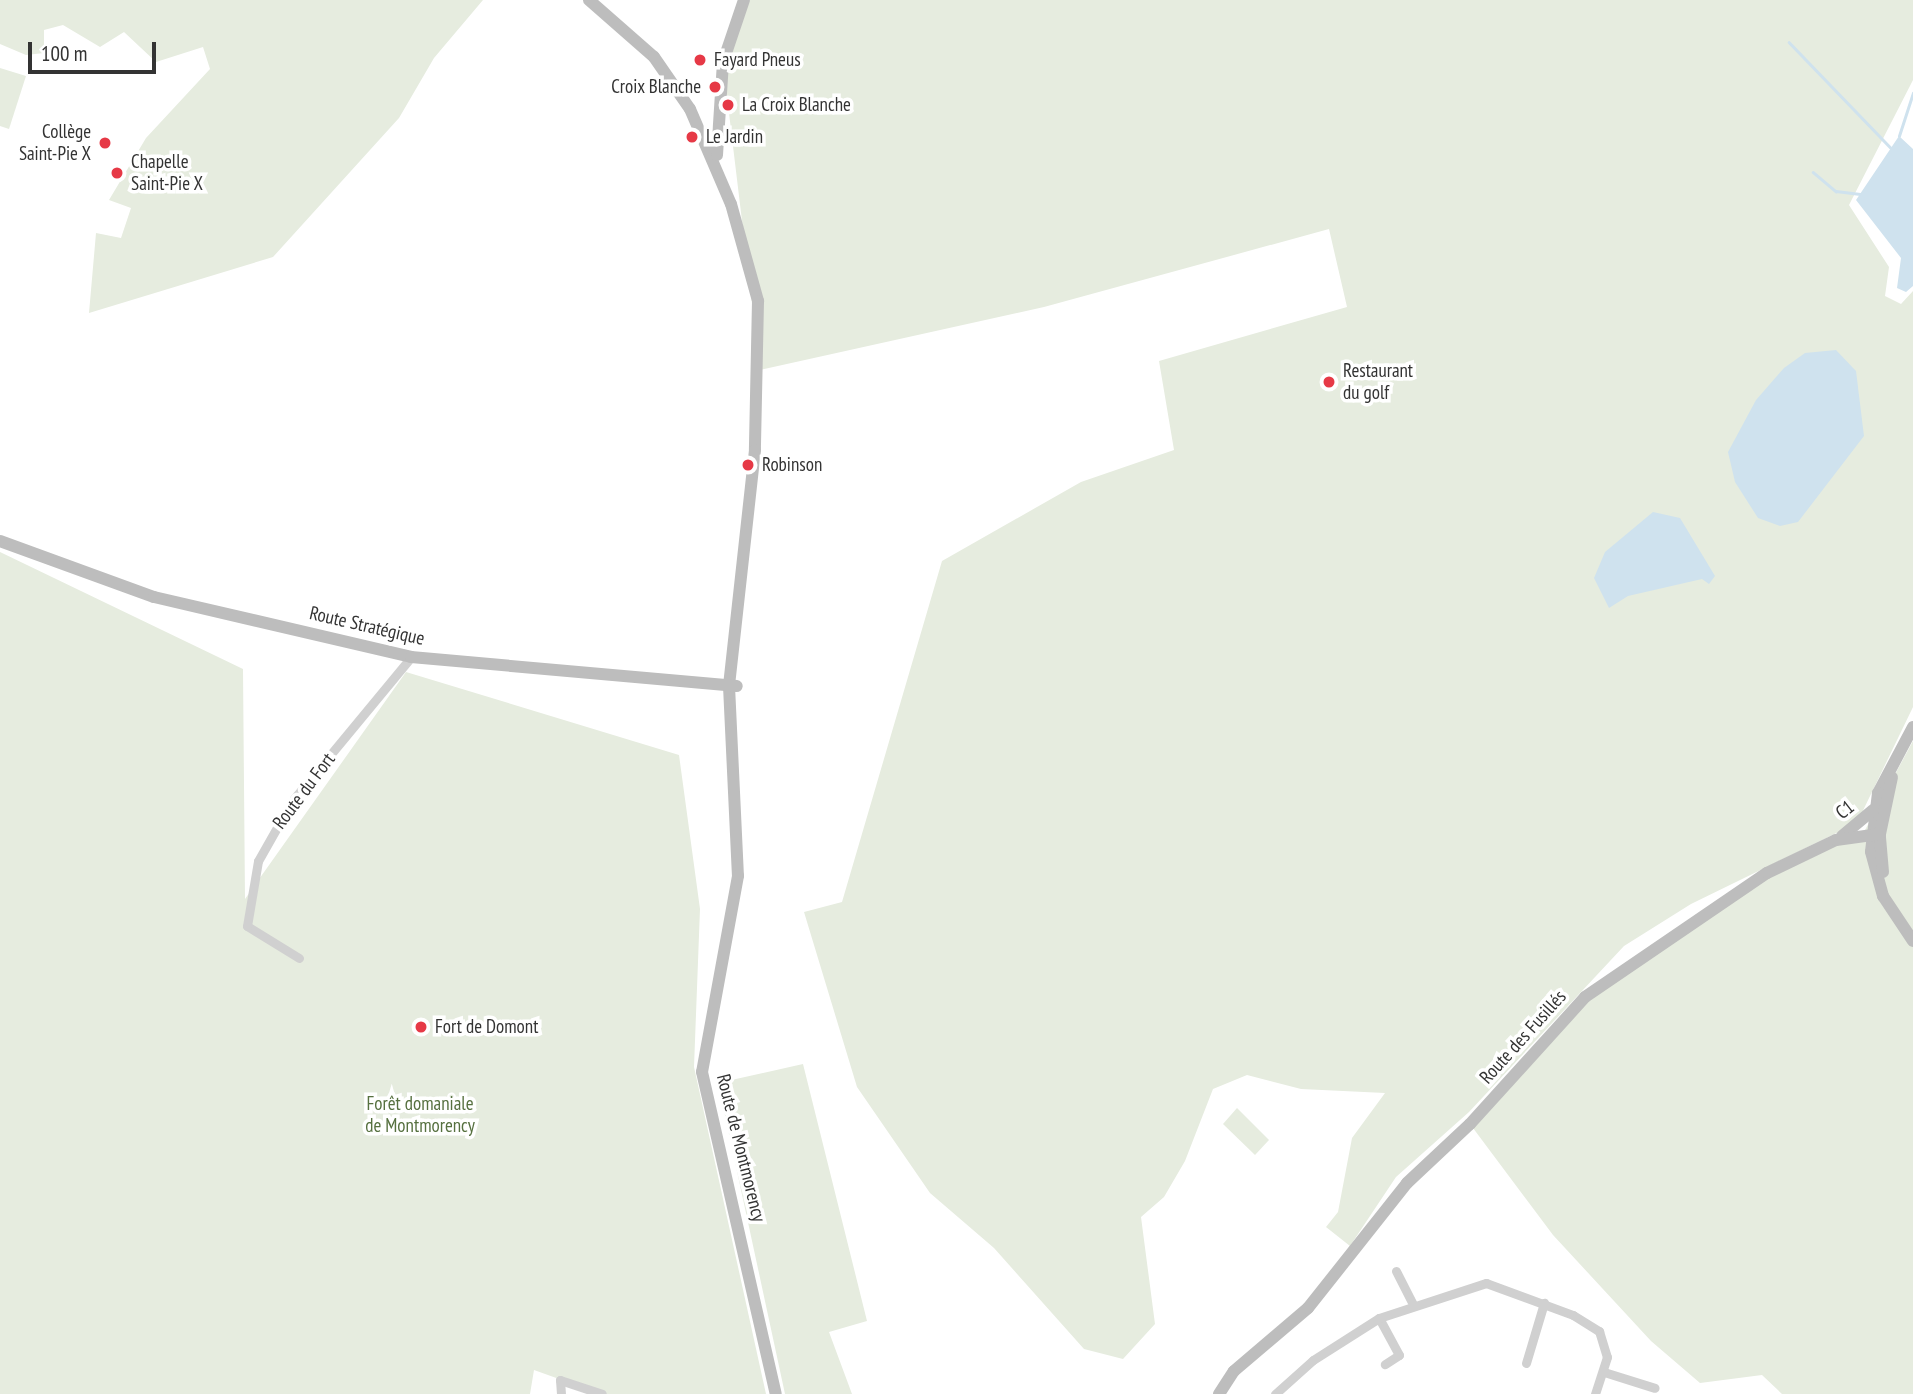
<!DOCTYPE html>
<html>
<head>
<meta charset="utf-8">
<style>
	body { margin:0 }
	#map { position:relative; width:1913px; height:1394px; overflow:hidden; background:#fff; font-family:"PT Sans Narrow",sans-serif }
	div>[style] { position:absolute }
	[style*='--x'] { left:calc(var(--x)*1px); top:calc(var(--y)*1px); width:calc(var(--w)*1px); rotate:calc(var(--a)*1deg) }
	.green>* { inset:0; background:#e6ecdf }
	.water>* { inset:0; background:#cfe2ee }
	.stream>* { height:2.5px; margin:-1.25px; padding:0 1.25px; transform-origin:1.25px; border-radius:1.25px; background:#cfe2ee }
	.street>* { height:9px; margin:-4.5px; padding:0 4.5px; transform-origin:4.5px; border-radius:4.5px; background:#d0d0d0 }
	.secondary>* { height:12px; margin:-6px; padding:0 6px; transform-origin:6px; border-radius:6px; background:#bdbdbd }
	.dots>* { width:19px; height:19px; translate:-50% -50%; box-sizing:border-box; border:4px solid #fff; border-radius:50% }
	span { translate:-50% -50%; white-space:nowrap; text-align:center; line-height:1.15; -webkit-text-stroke:7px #fff; paint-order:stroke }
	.poi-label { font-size:19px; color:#333 }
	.left { translate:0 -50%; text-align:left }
	.right { translate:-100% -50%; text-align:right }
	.street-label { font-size:19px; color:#333 }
	.park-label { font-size:19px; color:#56703f }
	.scale { position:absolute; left:28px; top:42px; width:128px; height:32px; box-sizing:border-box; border:4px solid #333; border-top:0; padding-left:9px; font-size:21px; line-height:24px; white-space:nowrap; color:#333; -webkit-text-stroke:5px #fff; paint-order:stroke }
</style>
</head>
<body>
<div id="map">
	<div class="green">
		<div style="clip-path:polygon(0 0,483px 0,434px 58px,399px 118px,273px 257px,89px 313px,96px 233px,121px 238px,131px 208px,109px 200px,146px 138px,210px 69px,203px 47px,156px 62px,124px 32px,100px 47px,63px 25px,44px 30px,44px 53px,26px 55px,0 44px)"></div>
		<div style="clip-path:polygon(743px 0,1913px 0,1913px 80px,1849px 205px,1889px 267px,1885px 296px,1901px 304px,1913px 291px,1913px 707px,1857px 823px,1691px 904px,1624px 946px,1469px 1112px,1396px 1177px,1350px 1246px,1326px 1227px,1338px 1212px,1352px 1138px,1385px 1093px,1301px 1089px,1247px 1075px,1213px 1089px,1185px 1161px,1164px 1197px,1141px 1217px,1155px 1324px,1123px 1359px,1084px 1349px,994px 1248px,930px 1193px,857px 1087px,804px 912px,842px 902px,942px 561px,1081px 482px,1174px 450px,1159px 361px,1347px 307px,1329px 229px,1044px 307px,760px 370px,725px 80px)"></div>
		<div style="clip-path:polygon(0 68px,26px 76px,9px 129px,0 126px)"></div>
		<div style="clip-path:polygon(0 552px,243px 669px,245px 899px,406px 672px,679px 755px,700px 909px,694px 1067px,766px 1394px,601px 1394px,534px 1370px,530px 1394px,0 1394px)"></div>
		<div style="clip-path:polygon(1913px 741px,1913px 1394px,1782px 1394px,1762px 1375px,1700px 1383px,1651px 1341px,1553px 1235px,1470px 1124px,1549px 1032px,1702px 912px,1836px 840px,1858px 843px)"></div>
		<div style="clip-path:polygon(803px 1064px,867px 1321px,829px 1332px,852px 1394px,785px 1394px,718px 1083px)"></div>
		<div style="clip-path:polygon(1237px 1108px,1269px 1140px,1255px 1155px,1223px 1124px)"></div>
	</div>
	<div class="water">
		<div style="clip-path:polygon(1899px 136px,1913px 149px,1913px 286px,1906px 292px,1897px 288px,1901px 258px,1856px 200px)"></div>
		<div style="clip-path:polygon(1836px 350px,1856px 371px,1864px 436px,1798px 522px,1780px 526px,1758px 518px,1735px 482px,1728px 452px,1756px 400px,1784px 368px,1805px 353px)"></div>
		<div style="clip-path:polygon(1653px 512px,1680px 518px,1715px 576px,1709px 584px,1702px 579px,1628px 596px,1609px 608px,1594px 578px,1605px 552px)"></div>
	</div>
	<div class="stream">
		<div style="--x:1789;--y:42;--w:146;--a:46.1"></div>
		<div style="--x:1899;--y:136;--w:45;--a:-72"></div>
		<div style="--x:1813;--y:172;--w:30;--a:40"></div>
		<div style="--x:1836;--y:191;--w:24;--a:7"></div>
	</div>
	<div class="street">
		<div style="--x:299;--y:958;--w:61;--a:-148.4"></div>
		<div style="--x:247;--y:926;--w:66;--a:-80.4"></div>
		<div style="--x:258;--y:861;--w:69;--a:-60.5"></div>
		<div style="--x:292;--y:801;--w:187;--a:-50.4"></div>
		<div style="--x:1396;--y:1271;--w:37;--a:63"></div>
		<div style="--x:1379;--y:1318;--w:42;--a:61.6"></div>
		<div style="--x:1399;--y:1355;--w:17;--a:147"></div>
		<div style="--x:1526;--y:1363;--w:63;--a:-73.3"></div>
		<div style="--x:1604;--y:1372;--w:53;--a:17.4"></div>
		<div style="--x:561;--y:1394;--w:14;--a:-94"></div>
		<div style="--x:560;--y:1380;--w:44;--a:18.4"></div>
		<div style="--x:1275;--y:1394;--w:51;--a:-41.8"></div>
		<div style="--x:1313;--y:1360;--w:78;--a:-32.5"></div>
		<div style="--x:1379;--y:1318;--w:113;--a:-18.1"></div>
		<div style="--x:1486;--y:1283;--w:93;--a:20.2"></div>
		<div style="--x:1573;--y:1315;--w:31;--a:32"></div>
		<div style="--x:1599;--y:1331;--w:27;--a:73"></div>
		<div style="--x:1607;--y:1357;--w:39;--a:108"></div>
	</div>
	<div class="secondary">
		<div style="--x:589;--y:0;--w:86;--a:41.2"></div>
		<div style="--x:654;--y:57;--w:63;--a:55.3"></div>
		<div style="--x:690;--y:109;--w:103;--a:66.7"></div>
		<div style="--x:731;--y:204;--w:101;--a:74.4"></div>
		<div style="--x:758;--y:301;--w:149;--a:91.2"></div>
		<div style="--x:755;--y:450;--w:237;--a:96.3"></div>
		<div style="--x:729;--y:686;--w:190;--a:87.3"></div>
		<div style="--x:738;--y:876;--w:199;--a:100.4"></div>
		<div style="--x:702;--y:1072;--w:330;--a:77.1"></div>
		<div style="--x:717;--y:155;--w:93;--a:-86.3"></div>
		<div style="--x:723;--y:62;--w:65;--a:-71.3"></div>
		<div style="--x:0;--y:541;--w:164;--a:20"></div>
		<div style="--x:154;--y:597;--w:264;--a:13.1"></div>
		<div style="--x:411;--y:657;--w:327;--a:5.1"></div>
		<div style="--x:1913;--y:727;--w:75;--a:117.9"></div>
		<div style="--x:1878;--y:793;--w:59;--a:96.8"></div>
		<div style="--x:1871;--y:852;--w:46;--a:74.7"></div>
		<div style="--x:1883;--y:896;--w:54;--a:56.3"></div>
		<div style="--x:1842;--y:836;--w:40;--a:-40"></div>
		<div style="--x:1883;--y:872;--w:38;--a:-95"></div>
		<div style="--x:1880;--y:834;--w:58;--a:-78.1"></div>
		<div style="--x:1219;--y:1394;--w:27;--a:-57"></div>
		<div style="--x:1234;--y:1371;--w:97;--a:-40.4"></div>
		<div style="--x:1308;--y:1308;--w:159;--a:-51.6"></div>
		<div style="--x:1407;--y:1183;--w:86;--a:-43.1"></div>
		<div style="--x:1470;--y:1124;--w:171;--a:-47.8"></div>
		<div style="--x:1585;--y:997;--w:220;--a:-34.3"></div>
		<div style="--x:1767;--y:873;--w:76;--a:-25.6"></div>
		<div style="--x:1836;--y:840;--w:44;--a:-7.8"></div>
	</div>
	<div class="dots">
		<div style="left:700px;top:60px;background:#e63946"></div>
		<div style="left:715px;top:87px;background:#e63946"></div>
		<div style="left:728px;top:105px;background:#e63946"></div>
		<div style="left:692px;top:137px;background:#e63946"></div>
		<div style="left:105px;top:143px;background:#e63946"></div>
		<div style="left:117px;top:173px;background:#e63946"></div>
		<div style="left:1329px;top:382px;background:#e63946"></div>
		<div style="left:748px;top:465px;background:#e63946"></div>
		<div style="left:421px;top:1027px;background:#e63946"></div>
	</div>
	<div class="poi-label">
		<span class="left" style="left:714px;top:60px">Fayard Pneus</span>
		<span class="right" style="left:701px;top:87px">Croix Blanche</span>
		<span class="left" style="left:742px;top:105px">La Croix Blanche</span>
		<span class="right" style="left:91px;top:143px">Collège<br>Saint-Pie X</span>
		<span class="left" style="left:706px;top:137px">Le Jardin</span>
		<span class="left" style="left:131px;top:173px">Chapelle<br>Saint-Pie X</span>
		<span class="left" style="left:1343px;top:382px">Restaurant<br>du golf</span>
		<span class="left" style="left:762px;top:465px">Robinson</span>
		<span class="left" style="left:435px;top:1027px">Fort de Domont</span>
	</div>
	<div class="street-label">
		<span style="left:367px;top:626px;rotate:13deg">Route Stratégique</span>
		<span style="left:304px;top:791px;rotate:-53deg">Route du Fort</span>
		<span style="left:1845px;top:810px;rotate:-38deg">C1</span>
		<span style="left:1523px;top:1037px;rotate:-48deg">Route des Fusillés</span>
		<span style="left:741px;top:1148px;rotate:76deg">Route de Montmorency</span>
	</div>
	<div class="park-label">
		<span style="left:420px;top:1115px">Forêt domaniale<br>de Montmorency</span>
	</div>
	<div class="scale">100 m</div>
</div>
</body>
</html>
